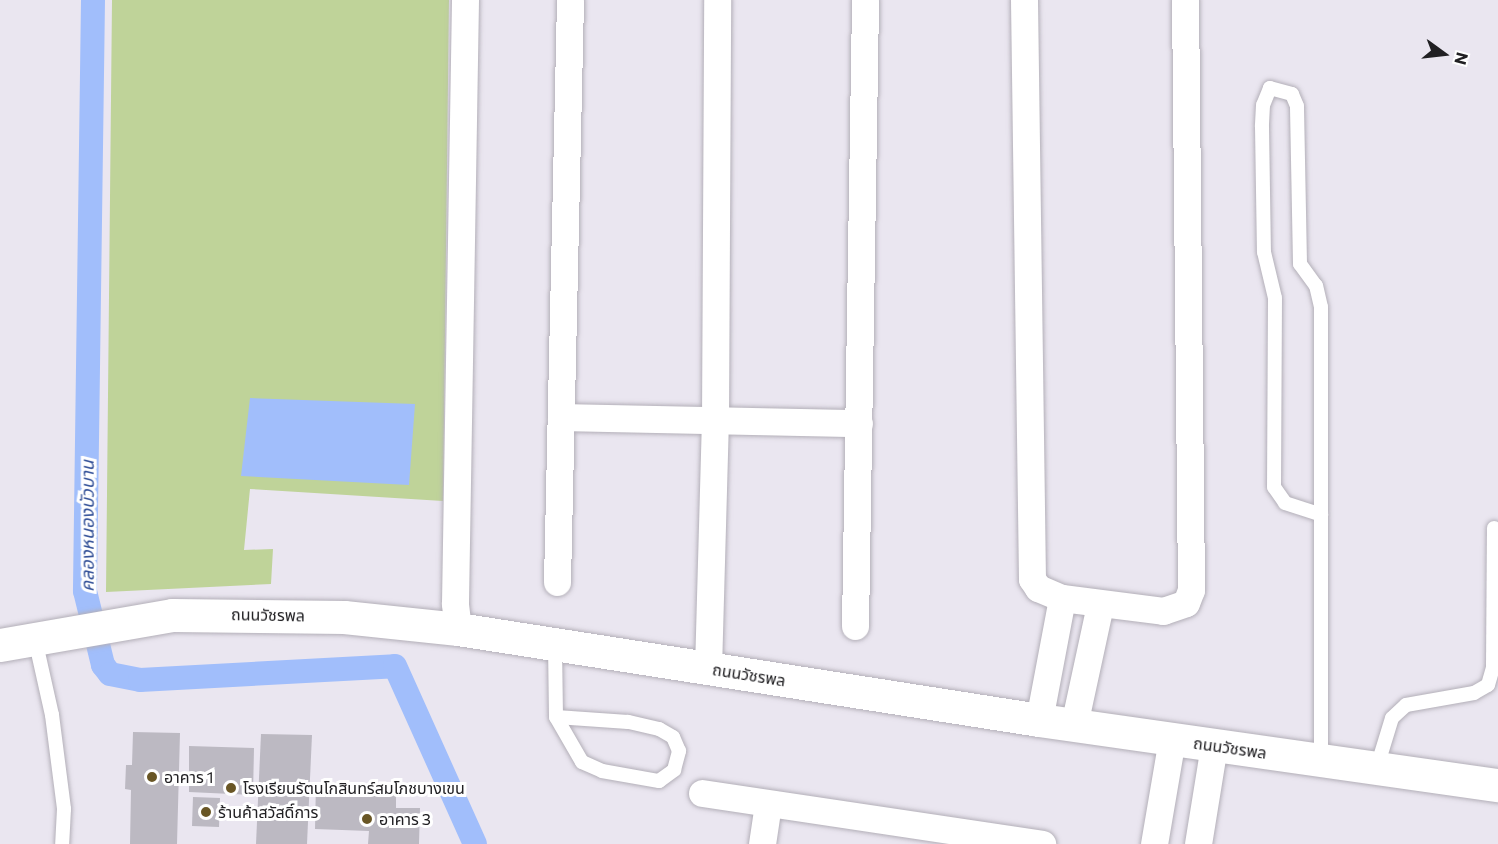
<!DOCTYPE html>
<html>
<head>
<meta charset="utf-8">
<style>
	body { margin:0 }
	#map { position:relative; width:1498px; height:844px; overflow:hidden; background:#eae6f0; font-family:Commissioner,"Noto Sans Thai",sans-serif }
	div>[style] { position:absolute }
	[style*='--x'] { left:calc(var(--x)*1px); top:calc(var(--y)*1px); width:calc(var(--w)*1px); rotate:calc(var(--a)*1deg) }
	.green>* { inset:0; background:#bfd399 }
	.water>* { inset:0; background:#a1befb }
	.canal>* { height:24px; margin:-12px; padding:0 12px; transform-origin:12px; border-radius:12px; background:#a1befb }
	.building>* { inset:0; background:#bcb9c2 }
	.roads { filter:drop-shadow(0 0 2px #b3afb8) drop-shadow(0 0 2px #b3afb8) }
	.lane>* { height:14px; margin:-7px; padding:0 7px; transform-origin:7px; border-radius:7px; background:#fff }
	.street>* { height:27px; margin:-13.5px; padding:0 13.5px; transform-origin:13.5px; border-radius:13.5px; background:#fff }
	.secondary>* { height:33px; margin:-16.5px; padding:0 16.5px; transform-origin:16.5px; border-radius:16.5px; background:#fff }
	.dots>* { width:16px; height:16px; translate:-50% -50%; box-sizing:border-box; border:3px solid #fff; border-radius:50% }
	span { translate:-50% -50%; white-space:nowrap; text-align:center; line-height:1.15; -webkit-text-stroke:6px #fff; paint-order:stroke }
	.street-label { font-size:16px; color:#212023 }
	.poi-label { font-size:16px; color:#212023 }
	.left { translate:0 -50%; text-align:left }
	.water-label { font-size:18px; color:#314f97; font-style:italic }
	.north { position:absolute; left:1414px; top:24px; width:60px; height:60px; -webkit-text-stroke:4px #fff; paint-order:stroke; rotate:105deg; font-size:16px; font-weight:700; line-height:24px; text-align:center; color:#212023 }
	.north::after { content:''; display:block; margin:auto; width:21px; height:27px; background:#212023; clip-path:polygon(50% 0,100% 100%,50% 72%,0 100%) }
</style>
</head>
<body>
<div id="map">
	<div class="green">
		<div style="clip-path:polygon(112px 0,449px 0,443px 501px,250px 489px,244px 550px,273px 549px,271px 584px,106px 592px)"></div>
	</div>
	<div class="water">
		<div style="clip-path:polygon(250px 398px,415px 404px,409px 485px,241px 476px)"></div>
	</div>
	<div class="canal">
		<div style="--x:93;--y:0;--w:591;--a:90.78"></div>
		<div style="--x:85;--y:591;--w:76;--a:76.3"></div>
		<div style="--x:103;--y:665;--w:11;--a:52"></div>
		<div style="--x:110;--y:674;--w:31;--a:11"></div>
		<div style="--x:140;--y:680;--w:255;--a:-3.1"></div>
		<div style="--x:395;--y:666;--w:195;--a:65.8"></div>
	</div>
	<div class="building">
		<div style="clip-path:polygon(133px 732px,180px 733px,177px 844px,130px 844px,131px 790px,125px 789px,126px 765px,132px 765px)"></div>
		<div style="clip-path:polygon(261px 734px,312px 735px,307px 844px,256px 844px)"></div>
		<div style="clip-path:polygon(189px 746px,254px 748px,253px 795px,189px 792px)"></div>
		<div style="clip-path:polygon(316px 782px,396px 784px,396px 808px,420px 808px,419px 844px,368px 844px,369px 831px,315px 829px)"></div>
		<div style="clip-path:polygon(193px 797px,220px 798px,219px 827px,192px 826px)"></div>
	</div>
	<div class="roads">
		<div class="lane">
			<div style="--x:35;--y:639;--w:78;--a:77.4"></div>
			<div style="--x:52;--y:715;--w:95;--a:82.7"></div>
			<div style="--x:64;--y:809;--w:35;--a:93"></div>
			<div style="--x:555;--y:645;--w:72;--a:89.2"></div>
			<div style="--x:556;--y:717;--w:52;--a:60"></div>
			<div style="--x:582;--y:762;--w:22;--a:24"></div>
			<div style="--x:602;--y:771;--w:58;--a:10"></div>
			<div style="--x:659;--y:781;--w:19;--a:-36"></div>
			<div style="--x:674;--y:770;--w:20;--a:-75"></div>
			<div style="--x:679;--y:751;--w:15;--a:-113"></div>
			<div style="--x:673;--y:737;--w:16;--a:-150"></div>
			<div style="--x:659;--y:729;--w:32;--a:-167"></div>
			<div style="--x:628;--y:722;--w:72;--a:-176"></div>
			<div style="--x:1321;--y:760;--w:453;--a:-90"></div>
			<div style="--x:1321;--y:307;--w:22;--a:-103"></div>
			<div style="--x:1316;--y:286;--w:27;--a:-126"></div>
			<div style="--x:1300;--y:264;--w:158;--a:-91.1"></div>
			<div style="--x:1297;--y:106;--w:13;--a:-113"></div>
			<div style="--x:1292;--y:94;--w:23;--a:-165"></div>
			<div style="--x:1270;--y:88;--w:18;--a:112"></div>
			<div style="--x:1263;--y:105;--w:22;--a:93"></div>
			<div style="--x:1262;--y:127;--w:125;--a:89.1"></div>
			<div style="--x:1264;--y:252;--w:47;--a:76.6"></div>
			<div style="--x:1275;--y:298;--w:189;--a:90.3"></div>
			<div style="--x:1274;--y:487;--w:19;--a:55"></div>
			<div style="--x:1285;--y:503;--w:38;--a:18"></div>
			<div style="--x:1377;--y:767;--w:51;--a:-73"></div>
			<div style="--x:1392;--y:718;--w:19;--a:-43"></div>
			<div style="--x:1406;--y:705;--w:69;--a:-10"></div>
			<div style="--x:1474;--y:693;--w:16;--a:-30"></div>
			<div style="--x:1488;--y:685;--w:19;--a:-74"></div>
			<div style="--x:1493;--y:667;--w:139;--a:-89.6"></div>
		</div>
		<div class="street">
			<div style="--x:1024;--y:0;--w:579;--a:89.21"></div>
			<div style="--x:1032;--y:579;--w:11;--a:56"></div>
			<div style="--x:1038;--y:588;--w:26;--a:23"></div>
			<div style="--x:1062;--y:598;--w:102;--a:7.3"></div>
			<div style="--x:1163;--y:611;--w:24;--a:-19"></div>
			<div style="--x:1186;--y:603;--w:14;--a:-69"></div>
			<div style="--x:1191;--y:590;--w:590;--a:-90.58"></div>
			<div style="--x:561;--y:417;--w:298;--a:1.2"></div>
			<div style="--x:557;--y:582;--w:582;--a:-88.72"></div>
			<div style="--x:855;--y:626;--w:626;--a:-89.08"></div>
			<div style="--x:458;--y:629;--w:26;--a:-97"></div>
			<div style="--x:455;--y:603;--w:603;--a:-89.05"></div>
			<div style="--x:708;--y:669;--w:249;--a:-88.4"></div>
			<div style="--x:715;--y:420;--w:420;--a:-89.7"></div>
			<div style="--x:1039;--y:720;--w:124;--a:-79.3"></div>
			<div style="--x:1074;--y:725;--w:123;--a:-77.8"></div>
			<div style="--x:702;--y:793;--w:344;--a:8.5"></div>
			<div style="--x:762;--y:844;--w:40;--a:-81.5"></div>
			<div style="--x:1154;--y:844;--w:107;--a:-80.3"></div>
			<div style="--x:1198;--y:844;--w:100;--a:-80.8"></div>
		</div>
		<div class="secondary">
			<div style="--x:0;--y:645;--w:175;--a:-9.9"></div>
			<div style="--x:172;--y:615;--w:172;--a:0.7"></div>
			<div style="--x:344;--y:617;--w:115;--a:6"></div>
			<div style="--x:458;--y:629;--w:588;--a:8.9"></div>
			<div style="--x:1039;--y:720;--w:464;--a:8.1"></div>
		</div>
	</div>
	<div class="dots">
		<div style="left:152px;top:777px;background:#695625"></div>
		<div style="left:231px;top:788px;background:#695625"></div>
		<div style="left:206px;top:812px;background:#695625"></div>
		<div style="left:367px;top:819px;background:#695625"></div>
	</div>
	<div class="street-label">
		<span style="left:268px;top:615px;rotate:1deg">ถนนวัชรพล</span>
		<span style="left:749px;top:675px;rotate:9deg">ถนนวัชรพล</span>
		<span style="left:1230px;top:748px;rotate:8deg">ถนนวัชรพล</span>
	</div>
	<div class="poi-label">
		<span class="left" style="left:164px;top:777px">อาคาร 1</span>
		<span class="left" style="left:243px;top:788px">โรงเรียนรัตนโกสินทร์สมโภชบางเขน</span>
		<span class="left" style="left:218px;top:812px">ร้านค้าสวัสดิ์การ</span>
		<span class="left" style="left:379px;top:819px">อาคาร 3</span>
	</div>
	<div class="water-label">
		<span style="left:87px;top:526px;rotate:-90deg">คลองหนองบัวบาน</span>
	</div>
	<div class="north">N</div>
</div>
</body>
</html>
